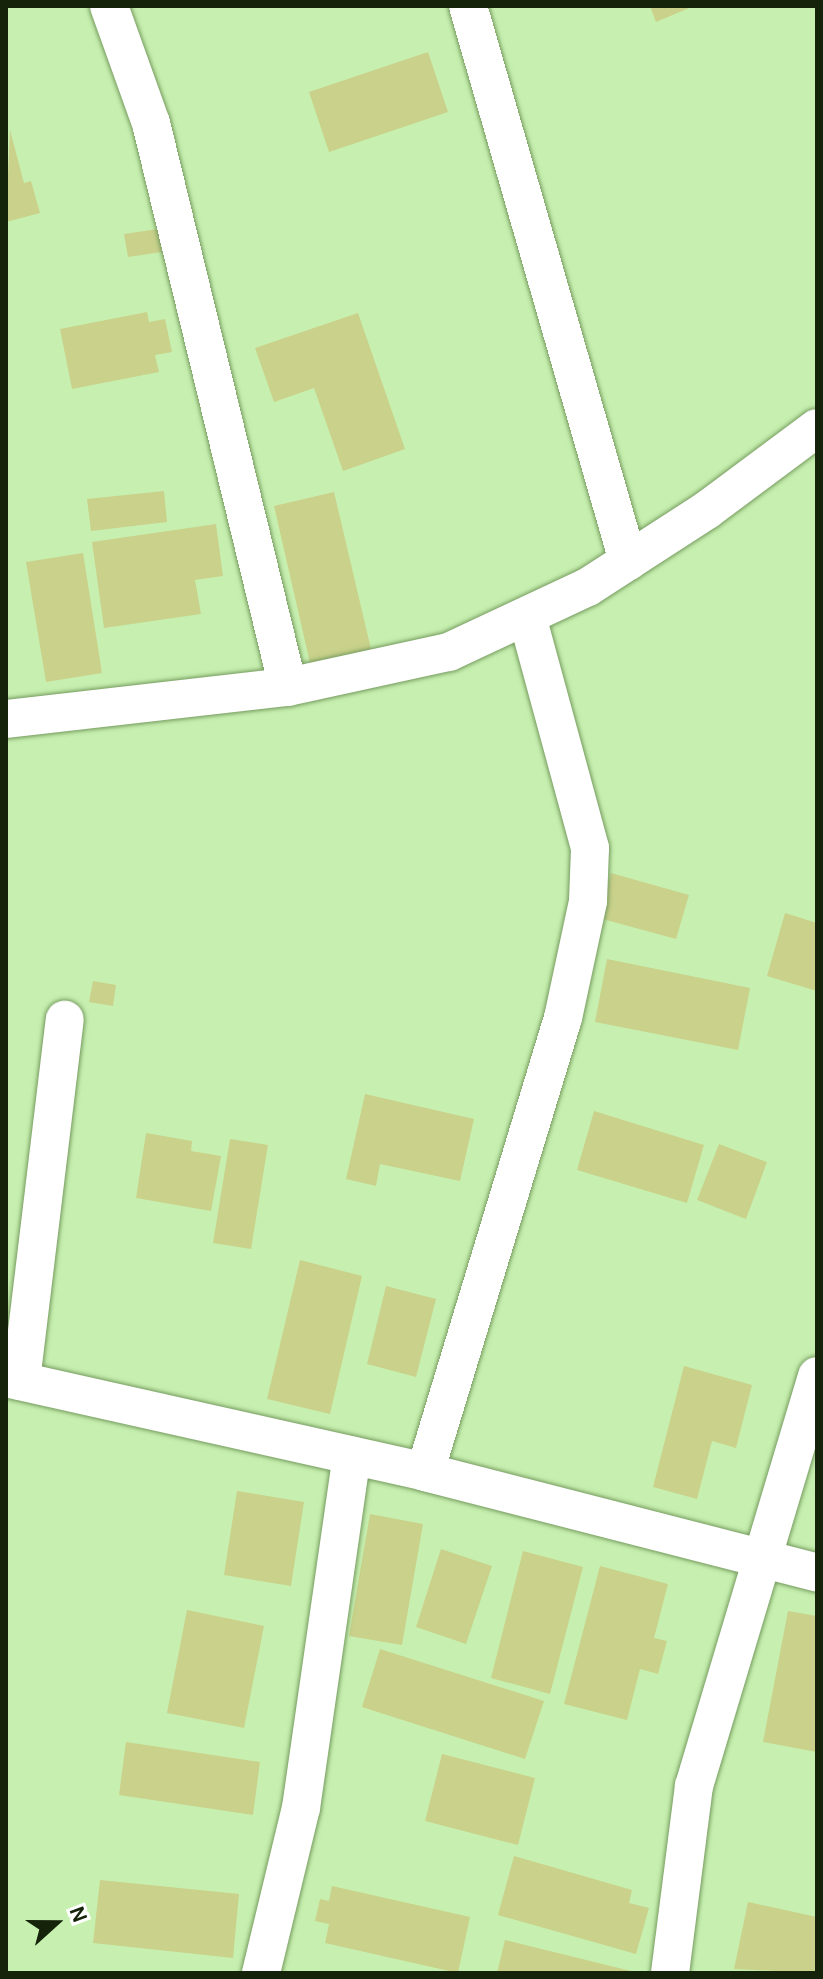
<!DOCTYPE html>
<html>
<head>
<meta charset="utf-8">
<style>
	body { margin:0 }
	#map { position:relative; width:823px; height:1979px; overflow:hidden; background:#c7f0b0; font-family:Karla,sans-serif }
	div>[style] { position:absolute }
	[style*='--x'] { left:calc(var(--x)*1px); top:calc(var(--y)*1px); width:calc(var(--w)*1px); rotate:calc(var(--a)*1deg) }
	.building>* { inset:0; background:#c9d18a }
	.roads { filter:drop-shadow(0 0 2px #769b5f) drop-shadow(0 0 2px #769b5f) }
	.street>* { height:38px; margin:-19px; padding:0 19px; transform-origin:19px; border-radius:19px; background:#fff }
	span { translate:-50% -50%; white-space:nowrap; text-align:center; line-height:1.15; -webkit-text-stroke:6px #fff; paint-order:stroke }
	.frame { position:absolute; inset:0; border:8px solid #14230a; pointer-events:none }
	.north { position:absolute; left:16px; top:1883px; width:80px; height:80px; -webkit-text-stroke:6px #fff; paint-order:stroke; rotate:69deg; font-size:22px; font-weight:700; line-height:32px; text-align:center; color:#14230a }
	.north::after { content:''; display:block; margin:auto; width:28px; height:36px; background:#14230a; clip-path:polygon(50% 0,100% 100%,50% 72%,0 100%) }
</style>
</head>
<body>
<div id="map">
	<div class="building">
		<div style="clip-path:polygon(650px 6px,694px 6px,656px 22px)"></div>
		<div style="clip-path:polygon(428px 52px,448px 112px,329px 152px,309px 92px)"></div>
		<div style="clip-path:polygon(10px 130px,24px 183px,31px 181px,40px 213px,6px 222px)"></div>
		<div style="clip-path:polygon(158px 229px,162px 252px,128px 257px,124px 234px)"></div>
		<div style="clip-path:polygon(147px 312px,149px 322px,165px 319px,172px 352px,155px 355px,159px 372px,72px 389px,60px 329px)"></div>
		<div style="clip-path:polygon(358px 313px,405px 449px,343px 471px,314px 388px,274px 402px,255px 348px)"></div>
		<div style="clip-path:polygon(164px 491px,167px 522px,91px 531px,87px 499px)"></div>
		<div style="clip-path:polygon(334px 492px,371px 649px,310px 663px,274px 506px)"></div>
		<div style="clip-path:polygon(216px 524px,223px 576px,195px 580px,201px 614px,104px 628px,92px 542px)"></div>
		<div style="clip-path:polygon(83px 553px,102px 673px,46px 682px,26px 562px)"></div>
		<div style="clip-path:polygon(611px 873px,689px 895px,676px 939px,599px 918px)"></div>
		<div style="clip-path:polygon(785px 913px,817px 923px,817px 991px,767px 976px)"></div>
		<div style="clip-path:polygon(607px 959px,750px 988px,738px 1050px,595px 1022px)"></div>
		<div style="clip-path:polygon(93px 981px,116px 985px,113px 1006px,89px 1002px)"></div>
		<div style="clip-path:polygon(365px 1094px,474px 1119px,460px 1181px,380px 1164px,376px 1186px,346px 1179px)"></div>
		<div style="clip-path:polygon(594px 1111px,704px 1145px,687px 1203px,577px 1170px)"></div>
		<div style="clip-path:polygon(146px 1133px,192px 1141px,191px 1151px,221px 1156px,211px 1211px,136px 1198px)"></div>
		<div style="clip-path:polygon(230px 1139px,268px 1145px,251px 1249px,213px 1243px)"></div>
		<div style="clip-path:polygon(719px 1144px,767px 1162px,746px 1219px,697px 1200px)"></div>
		<div style="clip-path:polygon(300px 1260px,362px 1276px,330px 1414px,267px 1399px)"></div>
		<div style="clip-path:polygon(386px 1286px,436px 1299px,416px 1377px,367px 1364px)"></div>
		<div style="clip-path:polygon(684px 1366px,752px 1385px,736px 1448px,712px 1441px,697px 1499px,653px 1487px)"></div>
		<div style="clip-path:polygon(237px 1491px,304px 1502px,291px 1586px,224px 1575px)"></div>
		<div style="clip-path:polygon(370px 1514px,423px 1524px,402px 1645px,349px 1636px)"></div>
		<div style="clip-path:polygon(441px 1549px,492px 1566px,466px 1644px,416px 1627px)"></div>
		<div style="clip-path:polygon(523px 1551px,583px 1567px,550px 1694px,491px 1678px)"></div>
		<div style="clip-path:polygon(600px 1566px,668px 1584px,654px 1638px,667px 1641px,658px 1674px,640px 1669px,627px 1720px,564px 1704px)"></div>
		<div style="clip-path:polygon(187px 1610px,264px 1626px,244px 1728px,167px 1713px)"></div>
		<div style="clip-path:polygon(788px 1611px,817px 1616px,817px 1752px,763px 1742px)"></div>
		<div style="clip-path:polygon(380px 1649px,544px 1701px,525px 1759px,362px 1707px)"></div>
		<div style="clip-path:polygon(126px 1742px,260px 1762px,253px 1815px,119px 1795px)"></div>
		<div style="clip-path:polygon(442px 1754px,535px 1778px,518px 1845px,425px 1821px)"></div>
		<div style="clip-path:polygon(514px 1856px,632px 1890px,629px 1903px,649px 1908px,636px 1954px,498px 1915px)"></div>
		<div style="clip-path:polygon(100px 1880px,239px 1894px,233px 1958px,93px 1943px)"></div>
		<div style="clip-path:polygon(332px 1886px,470px 1917px,458px 1973px,325px 1943px,329px 1924px,315px 1921px,320px 1899px,329px 1901px)"></div>
		<div style="clip-path:polygon(748px 1902px,817px 1917px,817px 1973px,734px 1969px)"></div>
		<div style="clip-path:polygon(505px 1940px,635px 1972px,635px 1973px,497px 1973px)"></div>
	</div>
	<div class="roads">
		<div class="street">
			<div style="--x:109;--y:6;--w:124;--a:70.3"></div>
			<div style="--x:151;--y:123;--w:580;--a:76.35"></div>
			<div style="--x:468;--y:6;--w:578;--a:73.92"></div>
			<div style="--x:6;--y:719;--w:284;--a:-6.5"></div>
			<div style="--x:288;--y:687;--w:165;--a:-12.3"></div>
			<div style="--x:449;--y:652;--w:153;--a:-25.1"></div>
			<div style="--x:588;--y:587;--w:142;--a:-32.9"></div>
			<div style="--x:707;--y:510;--w:137;--a:-36.7"></div>
			<div style="--x:6;--y:1378;--w:429;--a:12.6"></div>
			<div style="--x:425;--y:1472;--w:405;--a:14.4"></div>
			<div style="--x:21;--y:1381;--w:364;--a:-83.1"></div>
			<div style="--x:425;--y:1472;--w:475;--a:-73.1"></div>
			<div style="--x:563;--y:1018;--w:120;--a:-77.9"></div>
			<div style="--x:588;--y:901;--w:53;--a:-87.8"></div>
			<div style="--x:590;--y:848;--w:240;--a:-105.2"></div>
			<div style="--x:261;--y:1973;--w:170;--a:-76.4"></div>
			<div style="--x:301;--y:1808;--w:356;--a:-81.8"></div>
			<div style="--x:670;--y:1973;--w:189;--a:-82.7"></div>
			<div style="--x:694;--y:1786;--w:428;--a:-73.3"></div>
		</div>
	</div>
	<div class="frame"></div>
	<div class="north">N</div>
</div>
</body>
</html>
